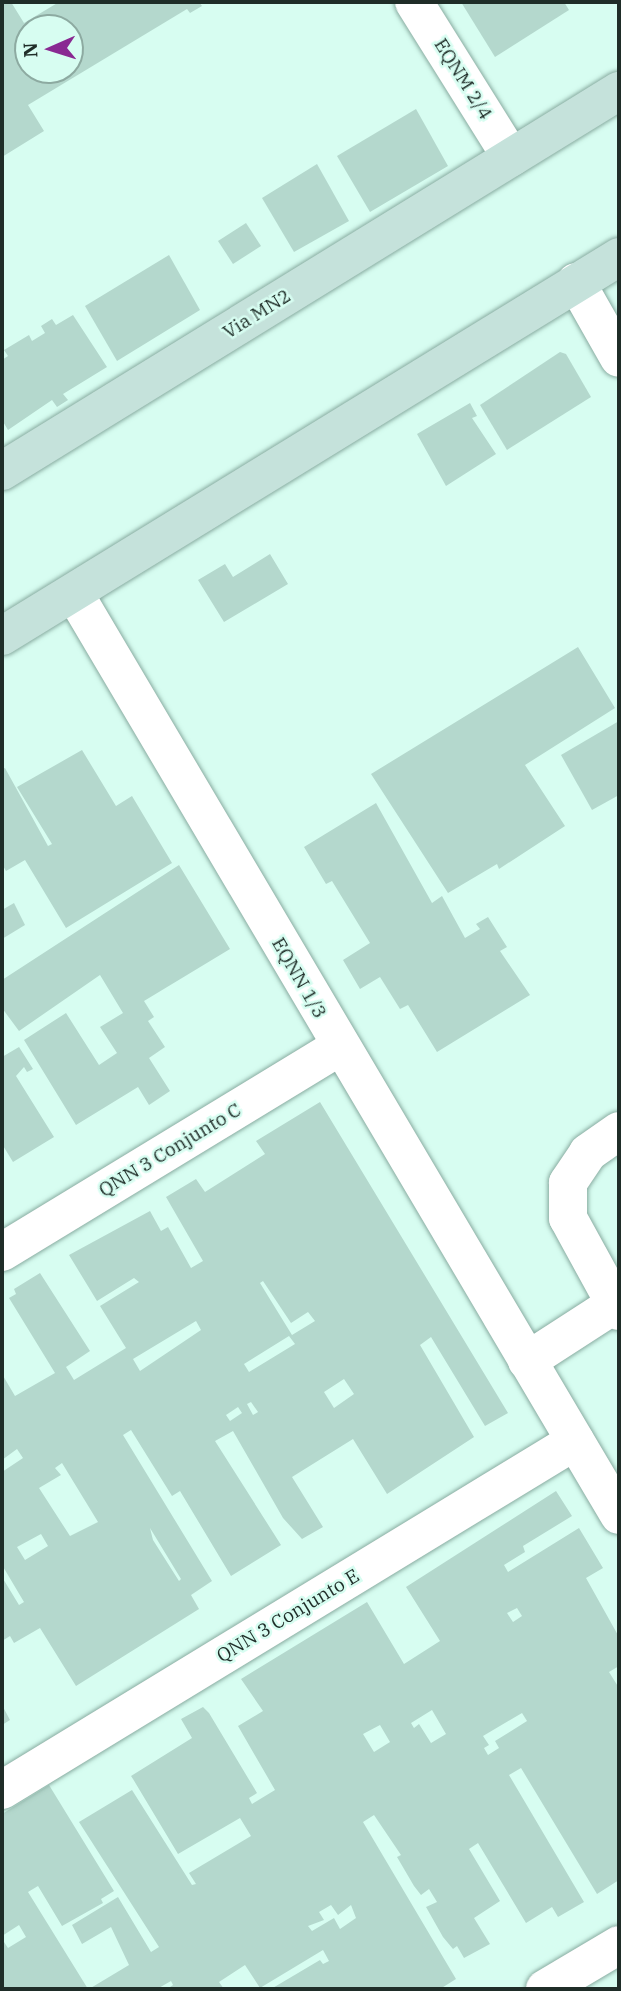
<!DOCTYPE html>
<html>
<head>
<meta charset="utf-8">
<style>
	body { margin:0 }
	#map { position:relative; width:621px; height:1991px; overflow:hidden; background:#d7fdf1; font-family:"IBM Plex Serif",serif }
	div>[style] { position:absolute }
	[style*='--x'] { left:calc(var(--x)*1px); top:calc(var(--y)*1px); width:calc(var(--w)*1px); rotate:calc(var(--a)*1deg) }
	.building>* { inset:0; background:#b4d8cd }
	.roads { filter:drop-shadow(0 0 2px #89aca1) drop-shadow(0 0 2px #89aca1) }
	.street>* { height:38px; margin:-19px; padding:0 19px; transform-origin:19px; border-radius:19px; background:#fff }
	.secondary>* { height:38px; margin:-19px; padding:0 19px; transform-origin:19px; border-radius:19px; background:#c5e2db }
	span { translate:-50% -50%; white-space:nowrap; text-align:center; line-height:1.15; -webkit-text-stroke:5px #d7fdf1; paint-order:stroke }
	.street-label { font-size:19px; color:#1f2d28 }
	.frame { position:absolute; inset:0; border:4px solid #1f2d28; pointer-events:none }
	.north { position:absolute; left:14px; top:14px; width:70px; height:70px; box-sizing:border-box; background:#d7fdf1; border:2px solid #8daaa1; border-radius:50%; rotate:267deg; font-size:19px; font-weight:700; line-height:28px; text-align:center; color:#1f2d28 }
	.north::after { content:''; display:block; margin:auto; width:24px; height:32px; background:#892992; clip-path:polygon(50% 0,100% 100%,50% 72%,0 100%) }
</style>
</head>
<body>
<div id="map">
	<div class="building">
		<div style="clip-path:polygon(evenodd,2px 2px,11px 2px,24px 23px,59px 2px,199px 2px,202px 6px,190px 13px,187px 9px,28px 105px,44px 131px,2px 157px,2px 2px,28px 28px,70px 28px,70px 70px,28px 70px,28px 28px)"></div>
		<div style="clip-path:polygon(461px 2px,564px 2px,569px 10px,495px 57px)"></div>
		<div style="clip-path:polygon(416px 109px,448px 166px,370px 212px,337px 156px)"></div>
		<div style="clip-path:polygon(317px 164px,349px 221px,294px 252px,262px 198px)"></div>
		<div style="clip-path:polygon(246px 223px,261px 246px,233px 264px,218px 241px)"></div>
		<div style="clip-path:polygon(169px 255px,200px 310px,117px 361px,85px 306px)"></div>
		<div style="clip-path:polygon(73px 315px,107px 367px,63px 394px,68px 400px,57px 407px,52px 400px,8px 430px,2px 420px,2px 360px,8px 356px,4px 350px,29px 335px,32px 341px,45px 333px,41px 326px,52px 319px,56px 325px)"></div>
		<div style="clip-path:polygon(560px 352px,566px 354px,591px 397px,507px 450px,480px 405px)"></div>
		<div style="clip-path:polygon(470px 403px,477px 416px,472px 418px,496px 454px,446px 486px,417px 434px)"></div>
		<div style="clip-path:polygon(270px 554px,288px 584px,224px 622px,198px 580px,225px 564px,233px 577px)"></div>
		<div style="clip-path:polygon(578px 647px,615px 708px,525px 765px,565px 826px,499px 869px,497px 864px,448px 893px,371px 774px)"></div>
		<div style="clip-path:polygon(619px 721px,619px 795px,592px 810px,561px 755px)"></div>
		<div style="clip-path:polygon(82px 750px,116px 806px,132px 796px,172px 863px,66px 928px,25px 860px,6px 871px,2px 864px,2px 769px,5px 768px,48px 846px,52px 844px,17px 787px)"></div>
		<div style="clip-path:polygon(376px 803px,432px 903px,442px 896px,465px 938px,480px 929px,476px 924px,488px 917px,507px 947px,500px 951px,530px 995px,437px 1052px,408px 1005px,400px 1009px,380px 977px,360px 989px,343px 960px,370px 943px,332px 881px,326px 884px,304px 847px)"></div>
		<div style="clip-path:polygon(179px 865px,230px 949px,144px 1001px,154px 1017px,148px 1021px,165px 1047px,149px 1058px,170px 1091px,149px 1105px,138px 1087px,76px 1125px,24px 1040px,66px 1013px,99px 1065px,117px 1053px,100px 1027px,123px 1013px,100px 975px,19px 1031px,2px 1008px,2px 980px)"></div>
		<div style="clip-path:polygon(14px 903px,25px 925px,2px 939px,2px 910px)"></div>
		<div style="clip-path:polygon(19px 1047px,33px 1069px,27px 1072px,24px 1067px,16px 1076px,54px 1137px,13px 1162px,2px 1144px,2px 1057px)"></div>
		<div style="clip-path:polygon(evenodd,320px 1102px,508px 1413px,485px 1426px,431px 1337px,420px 1345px,474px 1437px,387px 1494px,353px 1439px,292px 1477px,323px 1527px,302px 1539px,283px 1518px,233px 1431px,215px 1441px,281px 1545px,231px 1576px,180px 1491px,172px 1496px,131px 1430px,123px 1435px,212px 1581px,191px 1595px,199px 1609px,76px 1686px,40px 1628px,14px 1643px,10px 1636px,2px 1641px,2px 1577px,19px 1605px,24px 1602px,2px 1565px,2px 1472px,23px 1458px,17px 1449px,2px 1460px,2px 1374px,15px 1396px,55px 1373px,9px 1298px,16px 1294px,14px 1289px,40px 1273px,90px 1351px,66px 1367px,74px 1380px,126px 1348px,100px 1306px,139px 1282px,134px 1278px,97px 1301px,69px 1255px,150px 1211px,161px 1231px,168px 1227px,191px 1268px,203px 1261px,166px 1197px,196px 1179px,205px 1192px,265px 1154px,256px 1141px,320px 1102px,263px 1281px,291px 1323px,308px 1312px,315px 1321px,292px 1335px,260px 1283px,263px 1281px,320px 1102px,196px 1321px,201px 1330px,140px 1371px,133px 1359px,196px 1321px,320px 1102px,289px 1336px,295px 1344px,249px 1372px,244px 1364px,289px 1336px,320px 1102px,344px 1379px,354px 1394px,334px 1408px,324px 1392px,344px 1379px,320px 1102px,251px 1402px,258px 1412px,253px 1415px,247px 1404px,251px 1402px,320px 1102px,238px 1407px,242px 1413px,230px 1421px,226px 1415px,238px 1407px,320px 1102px,62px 1463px,98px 1522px,70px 1536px,39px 1488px,61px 1475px,55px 1468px,62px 1463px,320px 1102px,150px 1528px,181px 1579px,179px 1581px,153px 1540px,150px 1528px,320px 1102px,41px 1534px,48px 1546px,25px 1560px,17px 1547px,41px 1534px)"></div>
		<div style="clip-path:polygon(evenodd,556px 1491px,572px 1516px,523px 1546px,525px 1552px,504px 1565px,508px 1572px,579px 1528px,603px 1568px,586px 1578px,619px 1637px,619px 1666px,609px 1672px,619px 1688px,619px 1880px,597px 1894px,521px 1768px,509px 1775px,584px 1902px,558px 1917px,552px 1907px,526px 1923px,478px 1843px,469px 1849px,500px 1901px,474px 1918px,490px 1944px,464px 1958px,457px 1946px,453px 1949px,443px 1937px,426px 1907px,437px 1902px,429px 1889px,421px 1895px,414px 1886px,397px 1857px,401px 1855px,374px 1815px,363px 1822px,456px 1979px,440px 1989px,271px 1989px,320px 1960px,323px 1964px,329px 1961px,323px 1950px,260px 1988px,245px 1965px,219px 1982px,224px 1989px,167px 1989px,173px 1985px,171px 1981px,157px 1989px,89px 1989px,129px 1965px,111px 1927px,82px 1944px,72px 1925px,118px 1897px,151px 1952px,159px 1947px,79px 1822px,132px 1790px,192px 1885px,196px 1884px,189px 1873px,251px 1836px,240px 1818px,178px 1854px,133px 1779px,131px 1776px,192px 1738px,181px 1719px,203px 1707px,209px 1713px,257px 1793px,249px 1798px,252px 1804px,275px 1790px,238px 1726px,263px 1711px,241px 1679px,367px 1602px,404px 1664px,440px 1641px,406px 1587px,556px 1491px,517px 1608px,522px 1616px,513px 1622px,507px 1613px,517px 1608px,556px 1491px,432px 1710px,446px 1734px,431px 1743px,419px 1724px,414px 1728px,411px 1723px,432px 1710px,556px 1491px,522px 1713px,527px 1721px,495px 1741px,499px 1748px,488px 1755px,484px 1748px,489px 1745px,483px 1736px,522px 1713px,556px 1491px,380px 1725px,390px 1742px,374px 1752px,363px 1734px,380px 1725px,556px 1491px,331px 1905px,338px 1915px,351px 1905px,356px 1918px,340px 1929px,334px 1918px,312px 1931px,308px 1926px,324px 1920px,319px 1912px,331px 1905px)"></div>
		<div style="clip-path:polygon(2px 1705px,10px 1720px,2px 1725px)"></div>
		<div style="clip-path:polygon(49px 1785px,114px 1891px,101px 1899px,103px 1903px,62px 1926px,38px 1886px,28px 1892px,88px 1989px,2px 1989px,2px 1939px,8px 1948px,26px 1937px,19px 1925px,2px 1936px,2px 1814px)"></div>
	</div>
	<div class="roads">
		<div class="street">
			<div style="--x:414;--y:2;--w:183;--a:58"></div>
			<div style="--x:576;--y:282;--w:87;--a:60.5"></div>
			<div style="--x:74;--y:593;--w:1071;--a:59.41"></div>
			<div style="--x:619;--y:1131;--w:38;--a:145"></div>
			<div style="--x:588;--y:1153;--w:36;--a:124"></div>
			<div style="--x:568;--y:1183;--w:35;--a:90"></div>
			<div style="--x:568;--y:1218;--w:106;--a:61.3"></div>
			<div style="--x:2;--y:1252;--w:394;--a:-31.3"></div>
			<div style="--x:527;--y:1361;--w:105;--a:-32.9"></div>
			<div style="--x:2;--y:1790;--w:671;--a:-31.34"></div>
			<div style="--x:545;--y:1989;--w:86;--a:-30.7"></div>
		</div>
		<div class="secondary">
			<div style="--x:2;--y:471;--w:725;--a:-31.63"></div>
			<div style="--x:2;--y:636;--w:724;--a:-31.56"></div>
		</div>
	</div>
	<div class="street-label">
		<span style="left:463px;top:79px;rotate:58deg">EQNM 2/4</span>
		<span style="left:257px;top:314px;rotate:-32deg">Via MN2</span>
		<span style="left:299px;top:978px;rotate:60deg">EQNN 1/3</span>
		<span style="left:170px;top:1150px;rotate:-31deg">QNN 3 Conjunto C</span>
		<span style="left:288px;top:1616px;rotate:-31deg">QNN 3 Conjunto E</span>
	</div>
	<div class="frame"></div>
	<div class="north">N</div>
</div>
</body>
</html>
